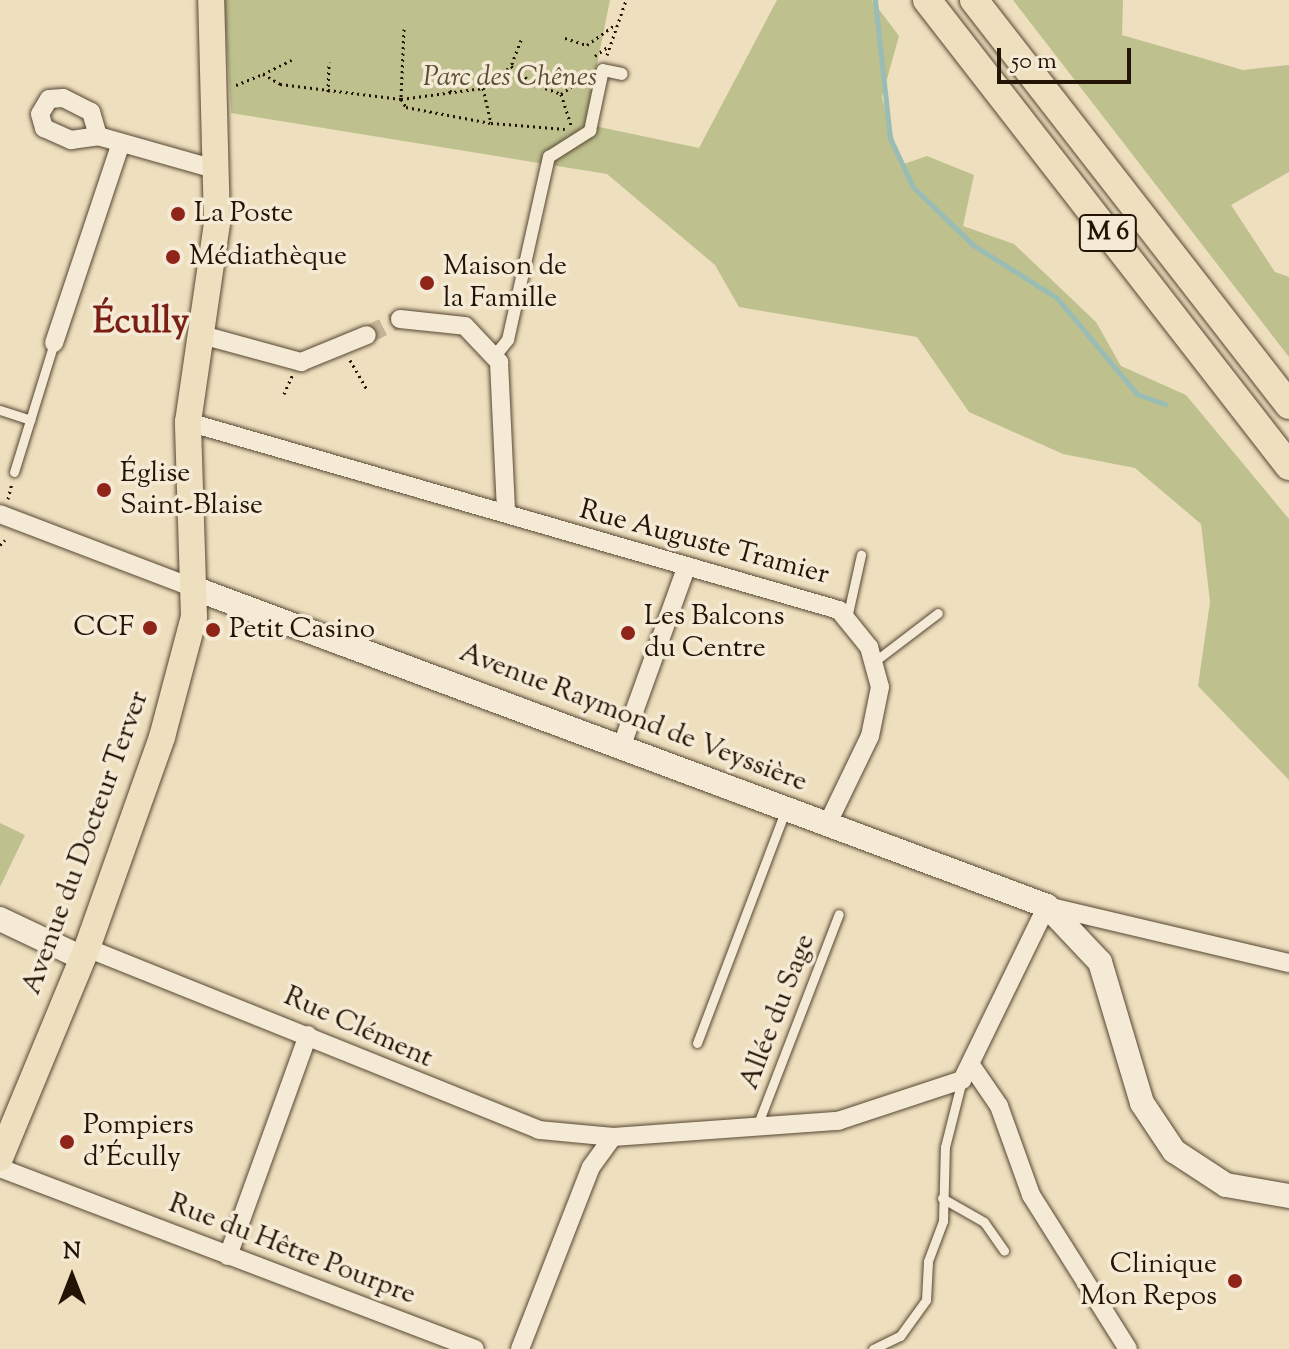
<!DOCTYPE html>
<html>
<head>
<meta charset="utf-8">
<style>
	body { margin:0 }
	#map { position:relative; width:1289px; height:1349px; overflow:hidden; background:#eedfbe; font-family:"Sorts Mill Goudy",serif }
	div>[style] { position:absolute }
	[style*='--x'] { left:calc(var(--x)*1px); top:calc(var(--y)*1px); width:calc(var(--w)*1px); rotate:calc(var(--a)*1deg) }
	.green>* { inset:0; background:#bec08e }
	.stream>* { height:5px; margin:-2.5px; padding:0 2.5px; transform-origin:2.5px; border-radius:2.5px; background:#99bcb5 }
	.minor-tunnel>* { height:18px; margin-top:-9px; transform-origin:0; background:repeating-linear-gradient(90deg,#c6b699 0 18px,transparent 0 27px) }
	.path>* { height:3px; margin-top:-1.5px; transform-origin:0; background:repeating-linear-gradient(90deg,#241405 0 2px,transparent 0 6px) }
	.roads { filter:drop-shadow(0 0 2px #564733) drop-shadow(0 0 2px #564733) }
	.service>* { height:9px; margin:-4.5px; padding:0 4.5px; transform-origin:4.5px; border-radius:4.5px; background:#f4ead5 }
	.pedestrian>* { height:12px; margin:-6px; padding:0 6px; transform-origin:6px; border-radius:6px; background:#f4ead5 }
	.minor>* { height:18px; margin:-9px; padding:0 9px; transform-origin:9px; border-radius:9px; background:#f4ead5 }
	.secondary>* { height:24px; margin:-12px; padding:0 12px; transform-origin:12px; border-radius:12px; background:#f4ead5 }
	.primary>* { height:26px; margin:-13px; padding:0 13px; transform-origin:13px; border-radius:13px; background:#eedfbe }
	.trunk>* { height:28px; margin:-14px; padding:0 14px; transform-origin:14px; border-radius:14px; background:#eedfbe }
	.dots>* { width:22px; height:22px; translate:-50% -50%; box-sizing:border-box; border:4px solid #f4ead5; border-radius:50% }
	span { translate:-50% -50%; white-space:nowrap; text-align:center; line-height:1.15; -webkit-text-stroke:7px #f4ead5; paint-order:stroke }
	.shield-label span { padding:2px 6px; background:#f4ead5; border:2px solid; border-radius:6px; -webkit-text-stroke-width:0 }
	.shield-label { font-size:26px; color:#241405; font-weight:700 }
	.park-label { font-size:28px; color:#5a5035; font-style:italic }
	.poi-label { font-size:28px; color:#241405 }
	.left { translate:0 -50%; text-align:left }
	.right { translate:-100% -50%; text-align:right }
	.street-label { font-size:28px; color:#241405 }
	.district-label { font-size:36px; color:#7a1f14; font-weight:700 }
	.north { position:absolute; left:32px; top:1237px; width:80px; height:80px; -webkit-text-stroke:6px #f4ead5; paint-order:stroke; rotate:0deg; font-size:22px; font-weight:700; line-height:32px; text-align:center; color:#241405 }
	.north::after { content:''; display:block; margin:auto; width:28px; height:36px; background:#241405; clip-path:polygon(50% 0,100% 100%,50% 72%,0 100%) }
	.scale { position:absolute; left:997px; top:48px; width:134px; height:36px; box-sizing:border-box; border:4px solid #241405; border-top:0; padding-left:10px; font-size:24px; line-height:28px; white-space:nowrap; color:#241405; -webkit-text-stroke:6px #f4ead5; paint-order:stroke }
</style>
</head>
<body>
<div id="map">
	<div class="green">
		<div style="clip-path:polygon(224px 0,610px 0,585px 124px,699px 148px,777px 0,872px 0,899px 36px,882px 97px,901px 165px,927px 156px,974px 175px,963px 226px,1014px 244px,1096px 322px,1121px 366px,1186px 395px,1289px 519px,1289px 780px,1198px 686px,1210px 602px,1201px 524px,1135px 468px,1063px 454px,969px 412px,917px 337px,739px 307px,715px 265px,607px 174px,231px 113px)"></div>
		<div style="clip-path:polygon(1013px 0,1123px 0,1122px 35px,1243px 70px,1289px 65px,1289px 172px,1231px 205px,1275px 272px,1289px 277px,1289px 357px)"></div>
		<div style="clip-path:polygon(0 823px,25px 835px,0 887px)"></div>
	</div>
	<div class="stream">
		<div style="--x:875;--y:0;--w:139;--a:83.8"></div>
		<div style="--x:890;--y:138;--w:54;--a:64.9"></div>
		<div style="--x:913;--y:187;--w:83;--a:44"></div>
		<div style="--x:973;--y:245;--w:99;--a:32.2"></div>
		<div style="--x:1057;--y:298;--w:125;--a:50.2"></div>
		<div style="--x:1137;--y:394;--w:30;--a:20"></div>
	</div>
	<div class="minor-tunnel">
		<div style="--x:367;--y:335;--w:37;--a:-26"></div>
	</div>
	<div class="path">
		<div style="--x:404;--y:29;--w:70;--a:92.5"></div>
		<div style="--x:401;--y:99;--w:83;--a:-7.6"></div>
		<div style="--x:483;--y:88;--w:36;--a:-38"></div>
		<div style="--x:565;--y:38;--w:23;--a:18"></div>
		<div style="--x:587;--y:45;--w:36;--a:-36"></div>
		<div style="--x:521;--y:40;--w:28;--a:111"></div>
		<div style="--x:511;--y:66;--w:29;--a:38"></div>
		<div style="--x:534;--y:84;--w:29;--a:20"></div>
		<div style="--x:561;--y:94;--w:29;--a:-35"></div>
		<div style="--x:607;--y:55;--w:58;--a:-70.9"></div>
		<div style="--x:595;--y:56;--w:17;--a:-36"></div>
		<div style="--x:263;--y:74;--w:32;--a:-26"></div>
		<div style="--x:439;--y:76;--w:21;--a:53"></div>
		<div style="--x:236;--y:85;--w:29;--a:-22"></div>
		<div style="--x:263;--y:74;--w:20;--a:30"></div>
		<div style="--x:280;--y:84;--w:122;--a:7.1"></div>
		<div style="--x:401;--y:99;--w:9;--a:58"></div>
		<div style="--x:406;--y:107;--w:86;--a:10.7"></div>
		<div style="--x:491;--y:123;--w:74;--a:4.6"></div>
		<div style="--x:483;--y:88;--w:36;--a:77"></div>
		<div style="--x:328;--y:92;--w:30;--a:-88"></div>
		<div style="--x:561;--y:94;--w:33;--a:72"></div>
		<div style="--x:350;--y:360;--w:34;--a:60"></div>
		<div style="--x:284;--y:394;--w:20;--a:-66"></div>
		<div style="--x:8;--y:499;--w:16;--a:-76"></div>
		<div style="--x:0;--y:545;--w:7;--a:-45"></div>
	</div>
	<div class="roads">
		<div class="service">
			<div style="--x:0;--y:410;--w:32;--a:18"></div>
			<div style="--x:14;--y:472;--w:135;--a:-72.8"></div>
			<div style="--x:847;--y:618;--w:65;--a:-77.5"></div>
			<div style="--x:875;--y:661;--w:79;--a:-37.3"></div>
			<div style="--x:697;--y:1043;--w:250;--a:-69.2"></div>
			<div style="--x:757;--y:1126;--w:227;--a:-68.9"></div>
			<div style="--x:942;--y:1198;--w:48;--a:29.7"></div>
			<div style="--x:984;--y:1222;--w:35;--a:55"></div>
			<div style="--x:873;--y:1349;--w:30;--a:-26"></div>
			<div style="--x:900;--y:1336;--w:44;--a:-54.2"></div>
			<div style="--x:926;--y:1300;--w:39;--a:-87"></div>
			<div style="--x:928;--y:1261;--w:43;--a:-69.4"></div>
			<div style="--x:943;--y:1221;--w:74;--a:-88.5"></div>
			<div style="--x:945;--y:1147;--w:69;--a:-75.8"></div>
		</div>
		<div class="pedestrian">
			<div style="--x:495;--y:356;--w:21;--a:-51"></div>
			<div style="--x:508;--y:340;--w:188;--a:-77.4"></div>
			<div style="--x:549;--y:157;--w:49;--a:-32.4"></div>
			<div style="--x:590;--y:131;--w:62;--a:-78"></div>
			<div style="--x:603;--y:70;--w:19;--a:12"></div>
		</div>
		<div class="minor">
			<div style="--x:98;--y:136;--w:25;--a:-106"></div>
			<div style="--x:91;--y:112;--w:31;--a:-153"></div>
			<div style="--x:63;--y:98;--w:14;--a:176"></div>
			<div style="--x:49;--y:99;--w:17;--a:121"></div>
			<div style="--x:40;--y:114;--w:15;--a:74"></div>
			<div style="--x:44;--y:128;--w:30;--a:24"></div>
			<div style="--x:71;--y:140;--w:27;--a:-8"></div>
			<div style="--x:98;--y:136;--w:122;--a:15.8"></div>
			<div style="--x:400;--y:319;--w:65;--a:6.1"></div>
			<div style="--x:465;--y:326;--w:50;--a:46.6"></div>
			<div style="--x:499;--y:362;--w:150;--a:87.3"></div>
			<div style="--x:202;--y:335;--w:103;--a:15.3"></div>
			<div style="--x:301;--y:362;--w:71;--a:-22.2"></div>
			<div style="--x:54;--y:343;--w:211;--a:-71.5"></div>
			<div style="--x:188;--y:422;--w:678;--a:16.11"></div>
			<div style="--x:839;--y:610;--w:48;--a:51"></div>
			<div style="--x:869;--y:647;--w:41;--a:74.6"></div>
			<div style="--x:880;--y:687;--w:50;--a:101.5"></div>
			<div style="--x:870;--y:736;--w:99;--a:115.8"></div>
			<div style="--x:0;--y:514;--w:210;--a:20.9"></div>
			<div style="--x:622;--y:745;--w:185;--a:-70.1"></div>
			<div style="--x:87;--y:948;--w:487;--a:21.9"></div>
			<div style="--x:539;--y:1130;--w:74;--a:5.4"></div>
			<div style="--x:973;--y:1068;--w:46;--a:55.6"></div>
			<div style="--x:999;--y:1106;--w:95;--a:70.2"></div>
			<div style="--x:1031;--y:1195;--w:182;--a:57.8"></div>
			<div style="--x:0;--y:1168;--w:508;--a:20.86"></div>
			<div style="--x:228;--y:1256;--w:235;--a:-70.1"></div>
			<div style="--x:520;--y:1349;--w:195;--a:-68.7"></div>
			<div style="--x:591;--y:1167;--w:37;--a:-54"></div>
			<div style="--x:613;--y:1137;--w:226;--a:-4.1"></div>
			<div style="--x:838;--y:1121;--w:131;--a:-18.3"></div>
			<div style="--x:962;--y:1080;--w:194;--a:-64"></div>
			<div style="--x:1047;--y:906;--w:249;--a:13.3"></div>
		</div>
		<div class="secondary">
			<div style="--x:196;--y:589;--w:908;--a:20.43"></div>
			<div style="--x:1047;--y:906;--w:77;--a:46.6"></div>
			<div style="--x:1100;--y:962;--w:147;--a:73.4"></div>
			<div style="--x:1142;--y:1103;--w:58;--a:56.3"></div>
			<div style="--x:1174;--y:1151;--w:62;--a:33.2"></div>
			<div style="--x:1226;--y:1185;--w:64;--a:9.9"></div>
			<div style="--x:0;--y:919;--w:91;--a:25.4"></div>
		</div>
		<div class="primary">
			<div style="--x:0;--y:1158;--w:227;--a:-67.5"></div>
			<div style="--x:87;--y:948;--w:224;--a:-70.4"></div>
			<div style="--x:162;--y:737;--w:124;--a:-75.1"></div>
			<div style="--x:194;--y:617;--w:195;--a:-91.8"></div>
			<div style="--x:188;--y:422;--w:201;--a:-81.7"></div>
			<div style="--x:217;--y:223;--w:223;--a:-91.5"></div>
		</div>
		<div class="trunk">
			<div style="--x:927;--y:0;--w:590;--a:52.16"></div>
			<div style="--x:974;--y:0;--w:513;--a:52.13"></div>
		</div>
	</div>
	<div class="dots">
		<div style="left:178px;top:214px;background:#8f2418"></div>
		<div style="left:173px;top:257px;background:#8f2418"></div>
		<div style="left:427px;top:283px;background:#8f2418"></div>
		<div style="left:104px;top:490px;background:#8f2418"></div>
		<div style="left:150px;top:628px;background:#8f2418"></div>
		<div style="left:213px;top:630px;background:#8f2418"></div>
		<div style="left:628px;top:633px;background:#8f2418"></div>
		<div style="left:67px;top:1142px;background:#8f2418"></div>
		<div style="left:1235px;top:1281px;background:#8f2418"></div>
	</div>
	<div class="shield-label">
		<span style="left:1108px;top:233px">M 6</span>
	</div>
	<div class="park-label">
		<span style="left:510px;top:78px">Parc des Chênes</span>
	</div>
	<div class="poi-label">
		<span class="left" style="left:194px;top:214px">La Poste</span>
		<span class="left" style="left:189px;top:257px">Médiathèque</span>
		<span class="left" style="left:443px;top:283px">Maison de<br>la Famille</span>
		<span class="left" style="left:120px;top:490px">Église<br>Saint-Blaise</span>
		<span class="left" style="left:644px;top:633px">Les Balcons<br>du Centre</span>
		<span class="right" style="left:134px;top:628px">CCF</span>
		<span class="left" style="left:229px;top:630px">Petit Casino</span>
		<span class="left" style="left:83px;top:1142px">Pompiers<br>d'Écully</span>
		<span class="right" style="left:1217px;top:1281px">Clinique<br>Mon Repos</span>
	</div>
	<div class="street-label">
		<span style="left:704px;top:543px;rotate:15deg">Rue Auguste Tramier</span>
		<span style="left:633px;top:718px;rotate:21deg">Avenue Raymond de Veyssière</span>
		<span style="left:86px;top:843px;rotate:-70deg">Avenue du Docteur Terver</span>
		<span style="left:778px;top:1012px;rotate:-69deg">Allée du Sage</span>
		<span style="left:358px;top:1028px;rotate:24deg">Rue Clément</span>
		<span style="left:292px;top:1250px;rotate:21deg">Rue du Hêtre Pourpre</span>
	</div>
	<div class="district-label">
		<span style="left:141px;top:324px">Écully</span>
	</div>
	<div class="north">N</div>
	<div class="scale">50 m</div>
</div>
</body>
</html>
